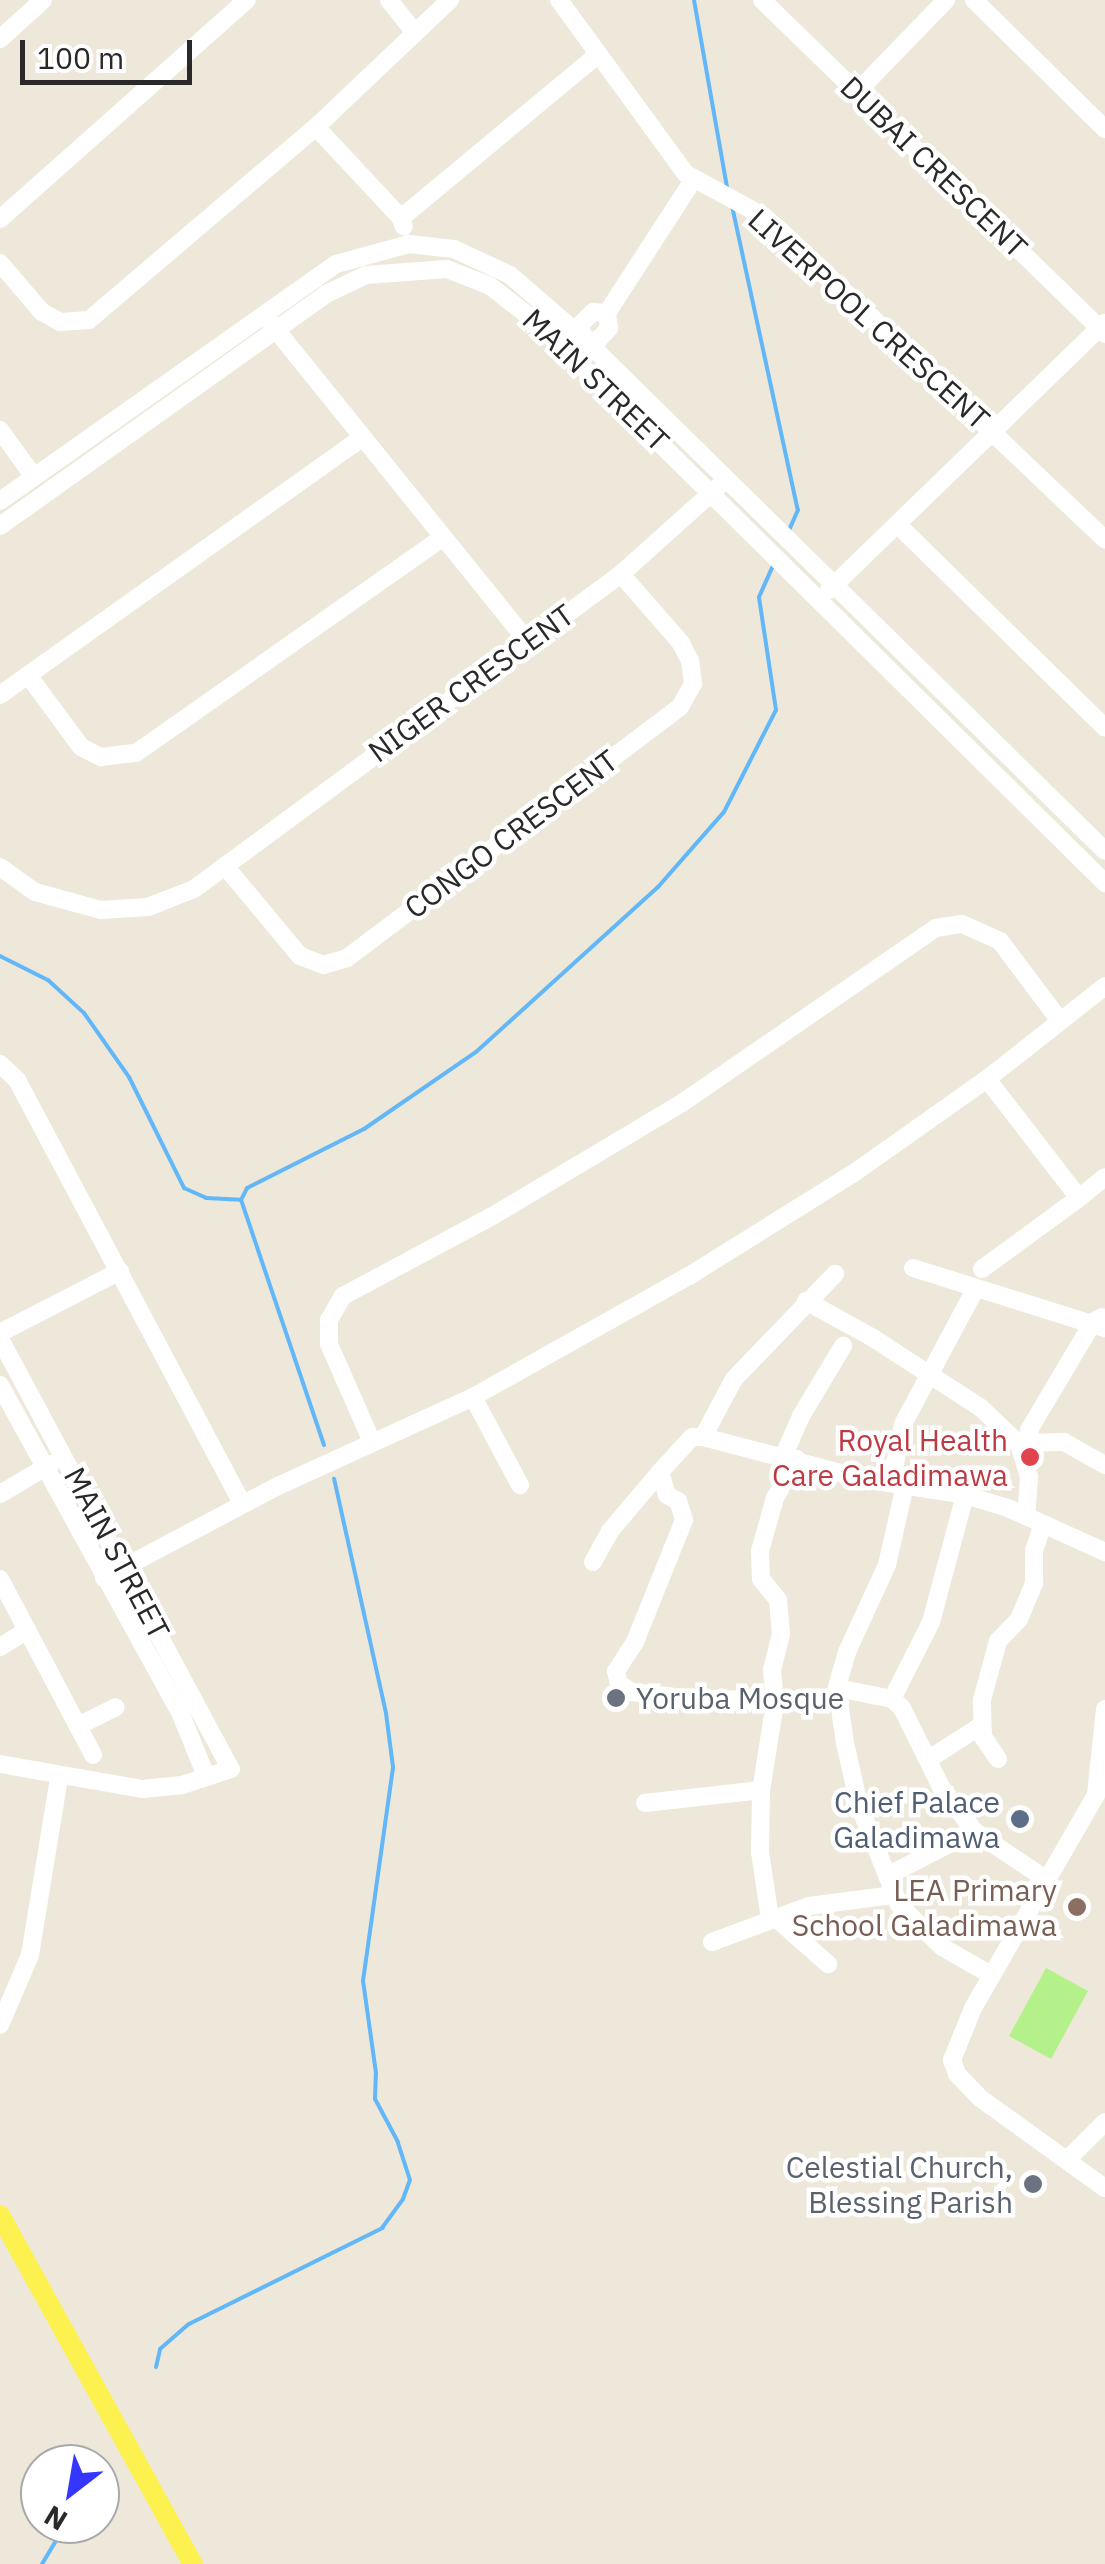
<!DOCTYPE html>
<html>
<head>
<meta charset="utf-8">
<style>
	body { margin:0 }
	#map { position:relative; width:1105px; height:2564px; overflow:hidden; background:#ede8d9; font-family:"IBM Plex Sans",sans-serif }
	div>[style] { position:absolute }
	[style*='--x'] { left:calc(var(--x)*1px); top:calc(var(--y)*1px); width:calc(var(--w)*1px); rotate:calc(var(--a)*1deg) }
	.pitch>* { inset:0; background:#b4f18b }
	.stream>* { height:4px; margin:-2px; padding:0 2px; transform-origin:2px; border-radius:2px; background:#62b7f8 }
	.minor>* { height:18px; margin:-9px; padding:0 9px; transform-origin:9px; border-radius:9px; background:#fff }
	.major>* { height:20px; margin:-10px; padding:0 10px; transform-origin:10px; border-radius:10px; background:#fcf14f }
	.dots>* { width:28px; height:28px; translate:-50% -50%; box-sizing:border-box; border:5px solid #fff; border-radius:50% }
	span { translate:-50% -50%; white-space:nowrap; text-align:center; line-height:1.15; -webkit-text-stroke:9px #fff; paint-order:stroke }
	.street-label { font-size:30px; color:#292929 }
	.health-label { font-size:30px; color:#be3a42 }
	.right { translate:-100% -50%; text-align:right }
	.worship-label { font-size:30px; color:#5b616d }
	.left { translate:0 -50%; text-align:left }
	.service-label { font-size:30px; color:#4e5e75 }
	.education-label { font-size:30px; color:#785e54 }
	.north { position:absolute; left:20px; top:2444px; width:100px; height:100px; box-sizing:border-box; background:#fff; border:2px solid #a9a9a9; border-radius:50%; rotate:211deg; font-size:28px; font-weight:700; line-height:40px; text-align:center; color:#292929 }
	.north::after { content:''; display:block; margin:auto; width:35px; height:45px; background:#3437ff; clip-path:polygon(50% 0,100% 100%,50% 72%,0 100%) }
	.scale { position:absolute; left:20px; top:40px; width:172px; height:45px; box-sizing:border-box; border:5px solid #292929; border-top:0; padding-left:12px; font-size:30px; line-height:35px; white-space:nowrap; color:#292929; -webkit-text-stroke:8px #fff; paint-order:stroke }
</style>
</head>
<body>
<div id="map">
	<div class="pitch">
		<div style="clip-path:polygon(1046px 1968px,1088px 1991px,1051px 2059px,1009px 2036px)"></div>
	</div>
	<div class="stream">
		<div style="--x:694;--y:0;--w:190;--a:80"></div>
		<div style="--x:732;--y:206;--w:311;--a:77.8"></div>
		<div style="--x:798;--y:510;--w:24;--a:114"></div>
		<div style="--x:0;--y:956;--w:54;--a:26.6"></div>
		<div style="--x:48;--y:980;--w:49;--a:42.5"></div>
		<div style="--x:84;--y:1013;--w:78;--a:54.9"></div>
		<div style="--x:129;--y:1077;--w:124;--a:63.6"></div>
		<div style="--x:184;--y:1188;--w:24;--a:24"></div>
		<div style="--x:206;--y:1198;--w:35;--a:3"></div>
		<div style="--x:324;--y:1445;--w:259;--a:-108.7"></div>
		<div style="--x:241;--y:1200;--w:13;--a:-63"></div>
		<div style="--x:247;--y:1188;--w:131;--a:-26.8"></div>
		<div style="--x:364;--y:1129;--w:136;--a:-34.5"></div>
		<div style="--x:476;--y:1052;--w:246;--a:-42.2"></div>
		<div style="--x:658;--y:887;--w:100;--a:-48.7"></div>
		<div style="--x:724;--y:812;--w:114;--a:-63"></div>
		<div style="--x:776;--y:710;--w:114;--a:-98.6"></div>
		<div style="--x:759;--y:597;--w:36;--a:-66"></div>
		<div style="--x:156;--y:2367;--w:18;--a:-77"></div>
		<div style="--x:160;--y:2349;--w:38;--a:-41"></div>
		<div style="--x:189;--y:2324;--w:216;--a:-26.4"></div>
		<div style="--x:382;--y:2228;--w:36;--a:-54"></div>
		<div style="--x:403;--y:2199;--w:20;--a:-70"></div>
		<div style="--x:410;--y:2180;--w:40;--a:-108"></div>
		<div style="--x:398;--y:2142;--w:49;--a:-118.1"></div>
		<div style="--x:375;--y:2099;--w:26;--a:-88"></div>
		<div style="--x:376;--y:2073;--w:93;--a:-98"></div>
		<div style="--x:363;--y:1981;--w:216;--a:-82"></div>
		<div style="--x:393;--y:1767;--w:54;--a:-97.4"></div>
		<div style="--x:386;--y:1713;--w:240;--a:-102.5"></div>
		<div style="--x:42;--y:2564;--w:47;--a:-59"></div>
	</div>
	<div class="minor">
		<div style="--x:389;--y:0;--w:42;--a:51.8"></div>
		<div style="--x:559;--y:0;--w:215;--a:53.9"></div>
		<div style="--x:686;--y:174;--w:88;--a:28.6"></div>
		<div style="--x:763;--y:216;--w:25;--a:40"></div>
		<div style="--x:782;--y:232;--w:446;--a:43.6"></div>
		<div style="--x:762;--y:0;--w:479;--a:44.2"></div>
		<div style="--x:974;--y:0;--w:184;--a:44.6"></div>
		<div style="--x:0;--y:39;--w:58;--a:-42.2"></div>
		<div style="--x:857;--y:92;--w:128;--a:-45.9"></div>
		<div style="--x:316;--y:127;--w:125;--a:47"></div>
		<div style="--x:401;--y:218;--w:9;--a:72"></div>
		<div style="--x:401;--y:218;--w:255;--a:-39.7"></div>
		<div style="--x:0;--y:219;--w:330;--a:-41.6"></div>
		<div style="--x:0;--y:263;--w:65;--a:49.4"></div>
		<div style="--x:42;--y:312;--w:21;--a:29"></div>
		<div style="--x:60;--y:322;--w:29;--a:-4"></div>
		<div style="--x:89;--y:320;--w:298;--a:-40.4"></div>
		<div style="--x:316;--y:127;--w:185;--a:-43.5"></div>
		<div style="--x:607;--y:313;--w:158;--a:-57.1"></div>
		<div style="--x:269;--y:321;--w:410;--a:51.1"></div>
		<div style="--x:579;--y:343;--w:6;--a:-39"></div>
		<div style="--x:584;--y:339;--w:13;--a:9"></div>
		<div style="--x:597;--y:341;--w:18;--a:-47"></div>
		<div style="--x:609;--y:328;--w:15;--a:-98"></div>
		<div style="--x:607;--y:313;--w:14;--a:-176"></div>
		<div style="--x:593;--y:312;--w:18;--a:135"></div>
		<div style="--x:580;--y:325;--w:15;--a:74"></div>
		<div style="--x:0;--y:430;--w:58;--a:54.1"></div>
		<div style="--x:0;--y:501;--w:411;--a:-35.2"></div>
		<div style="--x:336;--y:264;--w:76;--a:-15.3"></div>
		<div style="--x:409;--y:244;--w:45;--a:6.3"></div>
		<div style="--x:454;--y:249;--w:62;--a:24.9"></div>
		<div style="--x:510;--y:275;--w:98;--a:40.9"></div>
		<div style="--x:584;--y:339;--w:730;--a:44.5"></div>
		<div style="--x:897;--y:524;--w:291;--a:44.4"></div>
		<div style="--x:0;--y:526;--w:400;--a:-35.4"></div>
		<div style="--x:326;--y:294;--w:44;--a:-25.4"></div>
		<div style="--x:366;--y:275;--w:81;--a:-4.2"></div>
		<div style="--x:447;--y:269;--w:46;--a:21.6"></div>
		<div style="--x:490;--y:286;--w:62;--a:37.8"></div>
		<div style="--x:539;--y:324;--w:796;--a:44.64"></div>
		<div style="--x:829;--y:590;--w:384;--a:-44.1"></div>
		<div style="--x:28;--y:675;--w:89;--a:53.6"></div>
		<div style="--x:81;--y:747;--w:22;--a:27"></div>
		<div style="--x:101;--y:757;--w:35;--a:-7"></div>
		<div style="--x:136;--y:753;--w:375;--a:-35.1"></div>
		<div style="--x:0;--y:695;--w:443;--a:-35.4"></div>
		<div style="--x:225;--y:866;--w:117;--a:50.2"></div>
		<div style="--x:300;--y:956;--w:25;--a:21"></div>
		<div style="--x:323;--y:965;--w:25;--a:-16"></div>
		<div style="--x:347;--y:958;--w:417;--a:-37"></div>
		<div style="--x:680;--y:707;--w:26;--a:-61"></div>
		<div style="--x:693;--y:684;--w:23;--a:-97"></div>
		<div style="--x:690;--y:661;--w:20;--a:-117"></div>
		<div style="--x:681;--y:643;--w:91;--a:-131"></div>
		<div style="--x:0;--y:867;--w:43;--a:35.5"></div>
		<div style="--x:35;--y:892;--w:68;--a:15.3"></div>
		<div style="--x:101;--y:910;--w:47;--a:-3.7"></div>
		<div style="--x:148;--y:907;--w:49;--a:-21.4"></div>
		<div style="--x:194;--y:889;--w:531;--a:-36.42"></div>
		<div style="--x:621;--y:574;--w:130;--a:-41.9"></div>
		<div style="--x:0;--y:1064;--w:23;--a:43"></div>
		<div style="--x:17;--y:1080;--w:479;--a:62"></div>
		<div style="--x:987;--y:1079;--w:150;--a:52.3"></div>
		<div style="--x:1079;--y:1198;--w:33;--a:-39"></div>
		<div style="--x:913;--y:1268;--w:201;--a:17.4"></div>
		<div style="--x:982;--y:1269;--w:120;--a:-36.2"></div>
		<div style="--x:806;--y:1301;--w:77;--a:28.9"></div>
		<div style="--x:873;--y:1338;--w:129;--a:32.9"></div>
		<div style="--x:981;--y:1408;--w:52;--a:43.5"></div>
		<div style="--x:1019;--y:1444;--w:34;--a:73"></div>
		<div style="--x:1029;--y:1477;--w:39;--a:94"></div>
		<div style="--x:0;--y:1333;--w:135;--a:-27.3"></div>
		<div style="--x:0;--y:1339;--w:488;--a:61.8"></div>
		<div style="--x:231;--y:1769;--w:52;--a:161.9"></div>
		<div style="--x:182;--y:1785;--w:40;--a:174.3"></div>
		<div style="--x:142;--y:1789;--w:144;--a:-170"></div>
		<div style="--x:0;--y:1385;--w:373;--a:61.2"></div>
		<div style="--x:180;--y:1712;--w:69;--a:67.9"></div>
		<div style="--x:473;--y:1397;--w:100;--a:61.9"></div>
		<div style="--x:703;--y:1437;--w:66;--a:-61.9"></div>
		<div style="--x:734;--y:1379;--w:146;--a:-46.1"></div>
		<div style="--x:1031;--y:1439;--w:9;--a:-103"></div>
		<div style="--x:1029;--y:1430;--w:126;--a:-59.3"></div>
		<div style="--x:1093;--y:1322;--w:10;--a:-29"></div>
		<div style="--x:372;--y:1442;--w:107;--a:-113.7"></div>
		<div style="--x:329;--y:1344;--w:24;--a:-90"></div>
		<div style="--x:329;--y:1320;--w:28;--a:-60"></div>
		<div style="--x:343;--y:1296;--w:171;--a:-28.2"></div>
		<div style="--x:494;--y:1215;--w:219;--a:-30.8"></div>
		<div style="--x:682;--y:1103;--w:308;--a:-34.6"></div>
		<div style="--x:936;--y:928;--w:26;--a:-9"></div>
		<div style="--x:962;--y:924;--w:42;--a:24.1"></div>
		<div style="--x:1000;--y:941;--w:100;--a:53.1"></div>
		<div style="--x:1023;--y:1443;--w:41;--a:-1.4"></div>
		<div style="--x:1064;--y:1442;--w:47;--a:29.3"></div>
		<div style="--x:784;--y:1455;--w:43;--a:-66.4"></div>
		<div style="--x:801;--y:1416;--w:82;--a:-59"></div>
		<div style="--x:797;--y:1459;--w:45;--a:119.4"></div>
		<div style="--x:775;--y:1498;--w:55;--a:105.8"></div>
		<div style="--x:760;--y:1551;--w:28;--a:88"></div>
		<div style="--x:761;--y:1579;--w:27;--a:51"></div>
		<div style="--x:778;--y:1600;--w:34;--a:85"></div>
		<div style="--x:781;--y:1634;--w:36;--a:104"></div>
		<div style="--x:772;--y:1669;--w:34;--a:85"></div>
		<div style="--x:775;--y:1703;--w:88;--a:99.1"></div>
		<div style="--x:761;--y:1790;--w:62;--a:90.9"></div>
		<div style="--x:760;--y:1852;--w:61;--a:81.5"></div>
		<div style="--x:769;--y:1912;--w:79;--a:41.4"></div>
		<div style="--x:660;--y:1472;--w:24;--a:73"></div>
		<div style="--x:667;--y:1495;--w:13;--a:29"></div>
		<div style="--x:678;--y:1501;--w:20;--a:72"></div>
		<div style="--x:684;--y:1520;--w:131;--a:111.9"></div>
		<div style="--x:635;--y:1642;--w:35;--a:123"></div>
		<div style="--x:616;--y:1671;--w:13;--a:77"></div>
		<div style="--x:619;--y:1684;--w:15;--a:32"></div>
		<div style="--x:632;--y:1692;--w:52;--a:6.6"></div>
		<div style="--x:684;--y:1698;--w:156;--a:1.8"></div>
		<div style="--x:891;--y:1483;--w:60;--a:-78.5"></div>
		<div style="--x:903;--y:1424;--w:154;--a:-61.8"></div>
		<div style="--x:905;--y:1485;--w:82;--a:102.7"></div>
		<div style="--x:887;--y:1565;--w:96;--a:114.7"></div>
		<div style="--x:847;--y:1652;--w:37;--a:106"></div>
		<div style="--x:837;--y:1688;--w:56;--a:81.7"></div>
		<div style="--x:845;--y:1743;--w:64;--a:77.3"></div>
		<div style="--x:859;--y:1805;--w:108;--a:68.2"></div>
		<div style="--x:899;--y:1905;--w:60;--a:44.3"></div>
		<div style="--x:942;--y:1947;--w:56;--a:29.7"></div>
		<div style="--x:0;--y:1494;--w:59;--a:-30.5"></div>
		<div style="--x:593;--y:1562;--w:35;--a:-61"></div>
		<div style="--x:610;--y:1531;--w:77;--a:-49.7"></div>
		<div style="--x:660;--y:1472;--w:47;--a:-47.6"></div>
		<div style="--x:692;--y:1437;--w:11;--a:0"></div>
		<div style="--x:703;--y:1437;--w:166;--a:14.6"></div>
		<div style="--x:864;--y:1479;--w:102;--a:9"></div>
		<div style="--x:965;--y:1495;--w:45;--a:16.8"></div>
		<div style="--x:1008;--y:1508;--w:107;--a:24.4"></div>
		<div style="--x:104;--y:1578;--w:197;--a:-27.9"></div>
		<div style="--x:278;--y:1486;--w:214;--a:-24.5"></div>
		<div style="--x:473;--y:1397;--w:248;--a:-29.3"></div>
		<div style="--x:689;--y:1276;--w:195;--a:-32"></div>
		<div style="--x:854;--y:1173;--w:163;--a:-35.3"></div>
		<div style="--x:987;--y:1079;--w:150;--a:-38.2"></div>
		<div style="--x:0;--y:1579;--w:199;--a:62.1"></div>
		<div style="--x:0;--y:1647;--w:32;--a:-32"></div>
		<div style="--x:837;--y:1688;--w:56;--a:11.3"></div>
		<div style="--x:892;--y:1699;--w:13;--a:42"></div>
		<div style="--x:902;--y:1708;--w:88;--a:63.7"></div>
		<div style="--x:941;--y:1787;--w:55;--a:53.1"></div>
		<div style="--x:974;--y:1831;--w:88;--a:33.9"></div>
		<div style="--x:892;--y:1699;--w:86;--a:-63.1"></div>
		<div style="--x:931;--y:1622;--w:131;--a:-75"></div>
		<div style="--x:1105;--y:1709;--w:86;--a:96"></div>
		<div style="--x:1096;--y:1795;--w:246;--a:120"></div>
		<div style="--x:973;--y:2008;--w:56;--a:112"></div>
		<div style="--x:952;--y:2060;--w:15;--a:70"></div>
		<div style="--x:957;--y:2074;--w:33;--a:46"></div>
		<div style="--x:980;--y:2098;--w:154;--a:35.8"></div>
		<div style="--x:78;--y:1726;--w:42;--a:-26.6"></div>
		<div style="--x:929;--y:1759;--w:63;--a:-32.7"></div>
		<div style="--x:998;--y:1759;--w:27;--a:-124"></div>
		<div style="--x:983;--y:1737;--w:37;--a:-92"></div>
		<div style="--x:982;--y:1700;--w:61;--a:-74.8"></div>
		<div style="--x:998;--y:1641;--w:30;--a:-46"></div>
		<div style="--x:1019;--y:1619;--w:39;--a:-67"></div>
		<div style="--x:1034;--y:1583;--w:32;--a:-90"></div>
		<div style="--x:1034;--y:1551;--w:28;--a:-72"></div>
		<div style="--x:645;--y:1803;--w:117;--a:-6.4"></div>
		<div style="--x:887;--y:1876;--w:98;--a:-27.3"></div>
		<div style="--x:712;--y:1942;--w:103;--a:-20.4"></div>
		<div style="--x:809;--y:1906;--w:86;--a:-7.4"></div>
		<div style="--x:0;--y:2025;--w:76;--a:-66.8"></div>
		<div style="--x:30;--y:1955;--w:180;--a:-80.7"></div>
		<div style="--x:1068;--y:2159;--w:52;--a:-45"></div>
	</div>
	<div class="major">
		<div style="--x:0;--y:2215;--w:399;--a:61.1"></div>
	</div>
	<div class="dots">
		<div style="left:1030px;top:1457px;background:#e0444e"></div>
		<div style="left:616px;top:1698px;background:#6b7280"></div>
		<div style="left:1020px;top:1819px;background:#5c6f8a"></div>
		<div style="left:1077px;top:1907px;background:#8d6e63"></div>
		<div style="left:1033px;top:2184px;background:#6b7280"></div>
	</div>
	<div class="street-label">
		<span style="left:934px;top:167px;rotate:44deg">DUBAI CRESCENT</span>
		<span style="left:869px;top:319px;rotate:42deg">LIVERPOOL CRESCENT</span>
		<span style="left:596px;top:380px;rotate:44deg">MAIN STREET</span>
		<span style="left:471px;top:683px;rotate:-36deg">NIGER CRESCENT</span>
		<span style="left:511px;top:834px;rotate:-37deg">CONGO CRESCENT</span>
		<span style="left:117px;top:1553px;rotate:62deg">MAIN STREET</span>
	</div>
	<div class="health-label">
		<span class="right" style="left:1008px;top:1457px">Royal Health<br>Care Galadimawa</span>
	</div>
	<div class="worship-label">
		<span class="left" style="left:636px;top:1698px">Yoruba Mosque</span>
		<span class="right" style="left:1013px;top:2184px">Celestial Church,<br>Blessing Parish</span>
	</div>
	<div class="service-label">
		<span class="right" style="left:1000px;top:1819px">Chief Palace<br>Galadimawa</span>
	</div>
	<div class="education-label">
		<span class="right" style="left:1057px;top:1907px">LEA Primary<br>School Galadimawa</span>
	</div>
	<div class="north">N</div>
	<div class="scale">100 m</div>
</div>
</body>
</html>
